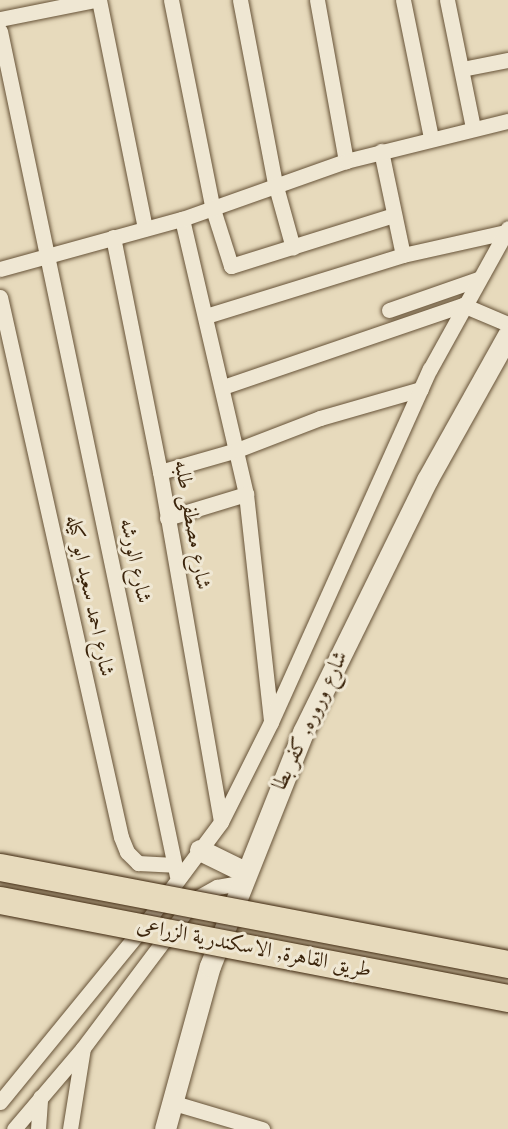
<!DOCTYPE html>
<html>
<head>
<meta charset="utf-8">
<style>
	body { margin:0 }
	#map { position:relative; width:508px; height:1129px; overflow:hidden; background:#e7dabc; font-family:"Old Standard TT",Amiri,serif }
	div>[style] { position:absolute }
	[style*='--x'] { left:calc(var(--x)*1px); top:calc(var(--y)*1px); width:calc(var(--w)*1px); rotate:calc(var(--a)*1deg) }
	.roads { filter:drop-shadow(0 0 2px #665237) drop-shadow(0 0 2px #665237) }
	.street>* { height:15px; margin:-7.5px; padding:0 7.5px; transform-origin:7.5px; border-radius:7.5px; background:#efe7d3 }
	.secondary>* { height:21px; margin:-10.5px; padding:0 10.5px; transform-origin:10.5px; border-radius:10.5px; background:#efe7d3 }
	.bridges { filter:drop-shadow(0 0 2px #3b240b) drop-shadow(0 0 2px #3b240b) }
	.highway-bridge>* { height:27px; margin:-13.5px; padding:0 13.5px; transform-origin:13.5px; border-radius:13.5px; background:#e7dabc }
	span { translate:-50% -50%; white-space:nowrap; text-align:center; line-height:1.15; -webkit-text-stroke:6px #efe7d3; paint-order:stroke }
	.street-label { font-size:21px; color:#3b240b }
</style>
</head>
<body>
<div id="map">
	<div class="roads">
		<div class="street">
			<div style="--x:99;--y:0;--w:233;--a:78.6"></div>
			<div style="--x:171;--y:0;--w:210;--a:78.7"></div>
			<div style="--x:212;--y:206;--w:63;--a:72.4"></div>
			<div style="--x:231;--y:266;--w:171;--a:-17.4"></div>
			<div style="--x:240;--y:0;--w:186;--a:79.2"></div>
			<div style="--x:275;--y:183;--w:67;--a:74.5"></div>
			<div style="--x:317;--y:0;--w:164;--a:79.8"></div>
			<div style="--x:403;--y:0;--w:141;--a:78.5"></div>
			<div style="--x:447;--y:0;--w:131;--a:78.5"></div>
			<div style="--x:0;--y:19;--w:96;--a:-11.4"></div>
			<div style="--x:0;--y:31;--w:863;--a:78.17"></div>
			<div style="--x:462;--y:69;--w:47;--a:-11.1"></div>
			<div style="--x:381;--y:151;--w:106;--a:78.1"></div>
			<div style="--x:182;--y:219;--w:282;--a:76.9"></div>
			<div style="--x:246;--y:494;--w:227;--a:83.7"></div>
			<div style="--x:113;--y:237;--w:240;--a:78.7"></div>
			<div style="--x:160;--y:472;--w:355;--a:80.1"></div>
			<div style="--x:0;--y:269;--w:189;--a:-15.4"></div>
			<div style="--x:182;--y:219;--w:174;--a:-19.5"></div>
			<div style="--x:346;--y:161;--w:167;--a:-13.9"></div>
			<div style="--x:0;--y:297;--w:553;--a:77.37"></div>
			<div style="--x:121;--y:837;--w:16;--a:68"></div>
			<div style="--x:127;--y:852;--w:16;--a:45"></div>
			<div style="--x:138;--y:863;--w:36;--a:3"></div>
			<div style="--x:389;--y:310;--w:94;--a:-19.2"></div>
			<div style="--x:206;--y:316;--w:206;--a:-17.2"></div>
			<div style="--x:403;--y:255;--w:106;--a:-12.6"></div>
			<div style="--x:223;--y:387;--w:254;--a:-18.9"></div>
			<div style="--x:463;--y:305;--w:49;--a:22.9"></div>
			<div style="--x:160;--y:472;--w:80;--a:-15.9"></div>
			<div style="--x:237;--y:450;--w:89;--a:-21.1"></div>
			<div style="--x:320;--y:418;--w:105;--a:-16"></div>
			<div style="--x:167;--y:518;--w:83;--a:-16.9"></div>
			<div style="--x:0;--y:1102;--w:215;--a:-50.7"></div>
			<div style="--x:136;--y:936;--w:142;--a:-53.3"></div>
			<div style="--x:221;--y:822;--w:112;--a:-63.4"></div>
			<div style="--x:271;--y:722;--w:387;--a:-65.8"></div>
			<div style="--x:430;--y:369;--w:161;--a:-61"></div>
			<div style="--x:174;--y:1103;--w:92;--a:16.5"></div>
			<div style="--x:14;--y:1129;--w:106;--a:-49.6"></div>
			<div style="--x:83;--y:1048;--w:186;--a:-53.1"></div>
			<div style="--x:195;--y:899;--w:25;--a:-29"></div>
			<div style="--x:217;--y:887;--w:23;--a:-10"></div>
			<div style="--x:38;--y:1129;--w:32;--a:-86"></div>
			<div style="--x:70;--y:1129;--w:82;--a:-80.9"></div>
		</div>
		<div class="secondary">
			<div style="--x:200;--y:850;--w:50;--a:26.1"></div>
			<div style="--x:165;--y:1129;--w:169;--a:-74.6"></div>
			<div style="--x:210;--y:966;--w:252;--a:-68.3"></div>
			<div style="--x:303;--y:732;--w:281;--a:-63.8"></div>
			<div style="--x:427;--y:480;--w:166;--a:-60.8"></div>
		</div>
	</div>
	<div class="bridges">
		<div class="highway-bridge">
			<div style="--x:0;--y:867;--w:517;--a:10.81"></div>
			<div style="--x:0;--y:900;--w:517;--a:10.92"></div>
		</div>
	</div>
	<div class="street-label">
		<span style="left:191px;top:525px;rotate:80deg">شارع مصطفى طلبه</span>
		<span style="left:134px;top:561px;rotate:78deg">شارع الورشه</span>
		<span style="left:89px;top:596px;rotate:78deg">شارع احمد سعيد ابو كيله</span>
		<span style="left:311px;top:721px;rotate:-65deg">شارع وروره, كفر بطا</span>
		<span style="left:254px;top:949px;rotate:11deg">طريق القاهرة, الاسكندرية الزراعى</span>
	</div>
</div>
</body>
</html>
